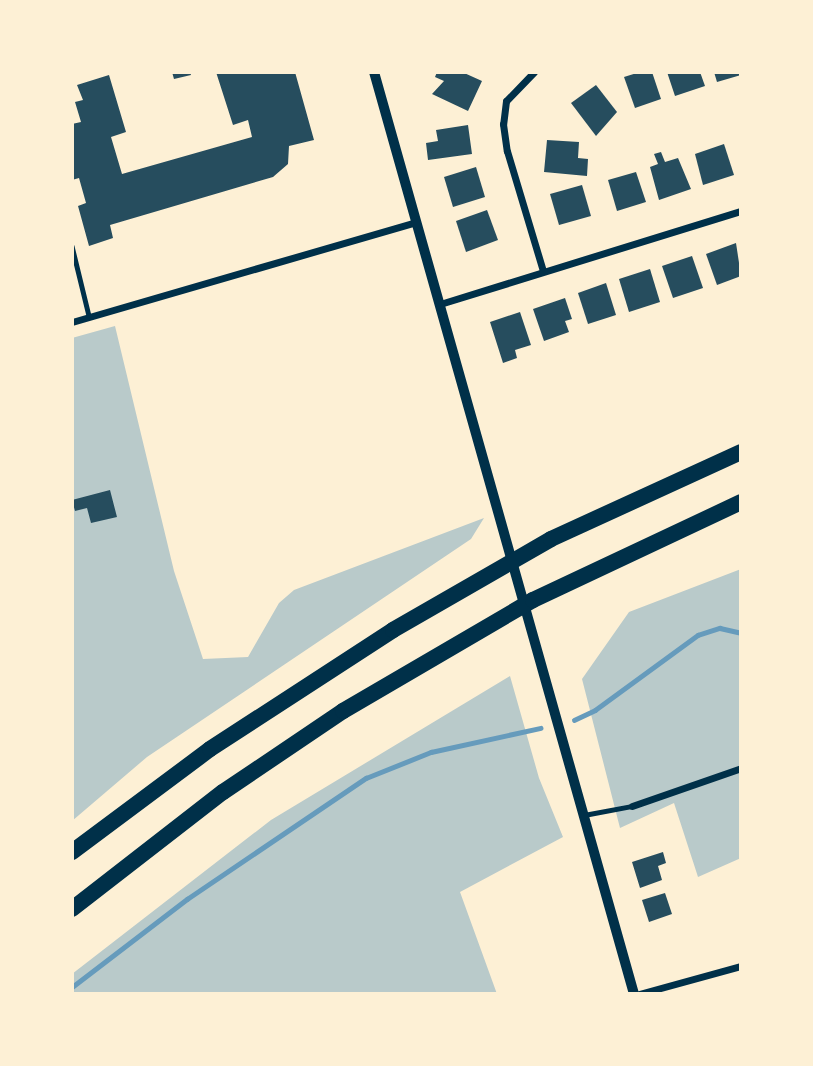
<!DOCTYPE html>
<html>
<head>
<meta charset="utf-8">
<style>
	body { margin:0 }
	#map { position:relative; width:813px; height:1066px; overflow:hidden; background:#fdf0d5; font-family:"Titillium Web",sans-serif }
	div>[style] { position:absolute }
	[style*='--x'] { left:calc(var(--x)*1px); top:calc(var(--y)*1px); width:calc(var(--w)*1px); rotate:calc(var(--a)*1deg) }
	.green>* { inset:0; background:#b9caca }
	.stream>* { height:4.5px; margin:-2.25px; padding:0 2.25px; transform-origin:2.25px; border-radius:2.25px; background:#669bbc }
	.building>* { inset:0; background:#264d5e }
	.service>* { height:4.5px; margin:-2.25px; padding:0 2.25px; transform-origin:2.25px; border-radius:2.25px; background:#003049 }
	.minor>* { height:7px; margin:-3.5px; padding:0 3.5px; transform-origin:3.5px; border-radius:3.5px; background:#003049 }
	.tertiary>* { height:10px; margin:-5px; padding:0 5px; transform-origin:5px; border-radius:5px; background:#003049 }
	.motorway>* { height:16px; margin:-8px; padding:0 8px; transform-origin:8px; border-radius:8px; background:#003049 }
	span { translate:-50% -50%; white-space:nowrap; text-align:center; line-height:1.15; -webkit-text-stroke:5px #fdf0d5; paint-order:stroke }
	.frame { position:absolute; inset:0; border:74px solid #fdf0d5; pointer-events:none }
</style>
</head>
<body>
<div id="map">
	<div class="green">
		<div style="clip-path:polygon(115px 326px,174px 571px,203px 659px,248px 657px,279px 603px,294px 590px,484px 518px,471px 539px,147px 757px,72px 821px,72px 338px)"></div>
		<div style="clip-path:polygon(741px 569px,741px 858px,698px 877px,674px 803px,620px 828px,582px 679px,629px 612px)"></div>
		<div style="clip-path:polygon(510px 676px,539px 778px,563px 837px,460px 892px,497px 994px,72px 994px,72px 974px,271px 820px)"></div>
	</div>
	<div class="stream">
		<div style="--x:574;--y:720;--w:23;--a:-25"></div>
		<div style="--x:595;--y:710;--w:127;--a:-36.1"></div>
		<div style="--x:698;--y:635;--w:23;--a:-18"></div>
		<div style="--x:720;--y:628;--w:22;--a:13"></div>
		<div style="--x:72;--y:987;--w:145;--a:-37.4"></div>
		<div style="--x:187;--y:899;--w:216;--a:-34.1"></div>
		<div style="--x:366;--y:778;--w:70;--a:-21.8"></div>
		<div style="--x:431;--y:752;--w:112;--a:-12.4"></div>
	</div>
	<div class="building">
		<div style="clip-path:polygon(172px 72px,190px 72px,191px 75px,174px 79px)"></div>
		<div style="clip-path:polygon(216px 72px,295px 72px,314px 140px,289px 146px,288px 164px,273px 177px,110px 225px,113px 238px,89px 246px,78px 206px,86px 203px,79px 178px,72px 180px,72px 124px,81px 122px,75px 102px,83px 100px,77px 85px,109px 75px,126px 132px,111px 137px,122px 174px,252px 137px,248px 120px,233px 125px)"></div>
		<div style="clip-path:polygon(437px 72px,462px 72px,482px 81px,468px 111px,432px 94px,444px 81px,435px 77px)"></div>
		<div style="clip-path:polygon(640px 72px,652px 72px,661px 99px,635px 108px,624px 77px)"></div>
		<div style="clip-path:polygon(667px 72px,700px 72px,705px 86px,675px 96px)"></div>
		<div style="clip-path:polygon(714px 72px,741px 72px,741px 75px,717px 82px)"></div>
		<div style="clip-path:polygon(596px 85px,617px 112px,596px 136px,571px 103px)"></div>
		<div style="clip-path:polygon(468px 125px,472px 154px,428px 160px,426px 143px,438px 141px,436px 130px)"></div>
		<div style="clip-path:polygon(547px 140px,579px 142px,578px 158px,588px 159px,587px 176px,544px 172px)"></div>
		<div style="clip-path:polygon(724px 144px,734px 175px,703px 185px,695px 154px)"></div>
		<div style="clip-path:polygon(661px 152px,665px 162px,678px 158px,691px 189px,659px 200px,650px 167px,658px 164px,654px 154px)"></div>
		<div style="clip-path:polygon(476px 167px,485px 197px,453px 207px,444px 177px)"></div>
		<div style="clip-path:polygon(636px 172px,646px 202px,617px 211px,608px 180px)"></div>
		<div style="clip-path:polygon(582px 185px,591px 216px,559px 225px,550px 194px)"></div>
		<div style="clip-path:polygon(487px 210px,498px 240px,466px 252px,456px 221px)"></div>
		<div style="clip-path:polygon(736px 243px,741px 276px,717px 285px,706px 254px)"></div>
		<div style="clip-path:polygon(692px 256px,703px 288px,673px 298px,662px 266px)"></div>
		<div style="clip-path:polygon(650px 269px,660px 302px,629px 312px,619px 279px)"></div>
		<div style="clip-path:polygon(606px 283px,616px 315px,588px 324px,578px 293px)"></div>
		<div style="clip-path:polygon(565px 298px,572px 319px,565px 321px,569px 332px,544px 341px,533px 309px)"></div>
		<div style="clip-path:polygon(520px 312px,531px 345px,515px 350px,517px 358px,503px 363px,490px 322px)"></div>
		<div style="clip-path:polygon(110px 490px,117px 517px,91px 523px,87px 508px,75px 511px,72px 500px)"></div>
		<div style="clip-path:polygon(663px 852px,666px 863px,658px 866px,662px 880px,640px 888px,632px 862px)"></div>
		<div style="clip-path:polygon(665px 893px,672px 914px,649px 922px,642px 900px)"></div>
	</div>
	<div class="service">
		<div style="--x:72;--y:246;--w:72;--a:76.3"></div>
		<div style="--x:584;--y:815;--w:49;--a:-10.6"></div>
	</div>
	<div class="minor">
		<div style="--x:534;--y:72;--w:40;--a:134"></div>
		<div style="--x:506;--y:101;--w:23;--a:97"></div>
		<div style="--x:503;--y:124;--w:27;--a:82"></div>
		<div style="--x:507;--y:151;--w:125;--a:73.3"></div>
		<div style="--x:440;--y:304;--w:315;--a:-17.2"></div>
		<div style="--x:72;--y:322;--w:359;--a:-16.2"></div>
		<div style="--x:632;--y:806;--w:115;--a:-19.2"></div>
		<div style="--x:639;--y:994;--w:106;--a:-15.4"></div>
	</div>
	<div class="tertiary">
		<div style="--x:374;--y:72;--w:958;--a:74.25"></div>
	</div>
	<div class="motorway">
		<div style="--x:72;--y:852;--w:172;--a:-36.7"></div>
		<div style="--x:210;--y:749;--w:218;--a:-33"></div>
		<div style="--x:393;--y:630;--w:182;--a:-29.9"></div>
		<div style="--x:551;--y:539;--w:209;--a:-24.6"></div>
		<div style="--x:72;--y:909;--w:191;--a:-37.8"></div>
		<div style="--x:223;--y:792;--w:145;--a:-34"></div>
		<div style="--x:343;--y:711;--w:220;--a:-30.3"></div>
		<div style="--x:533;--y:600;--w:230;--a:-25.2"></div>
	</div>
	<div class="frame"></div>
</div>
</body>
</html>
